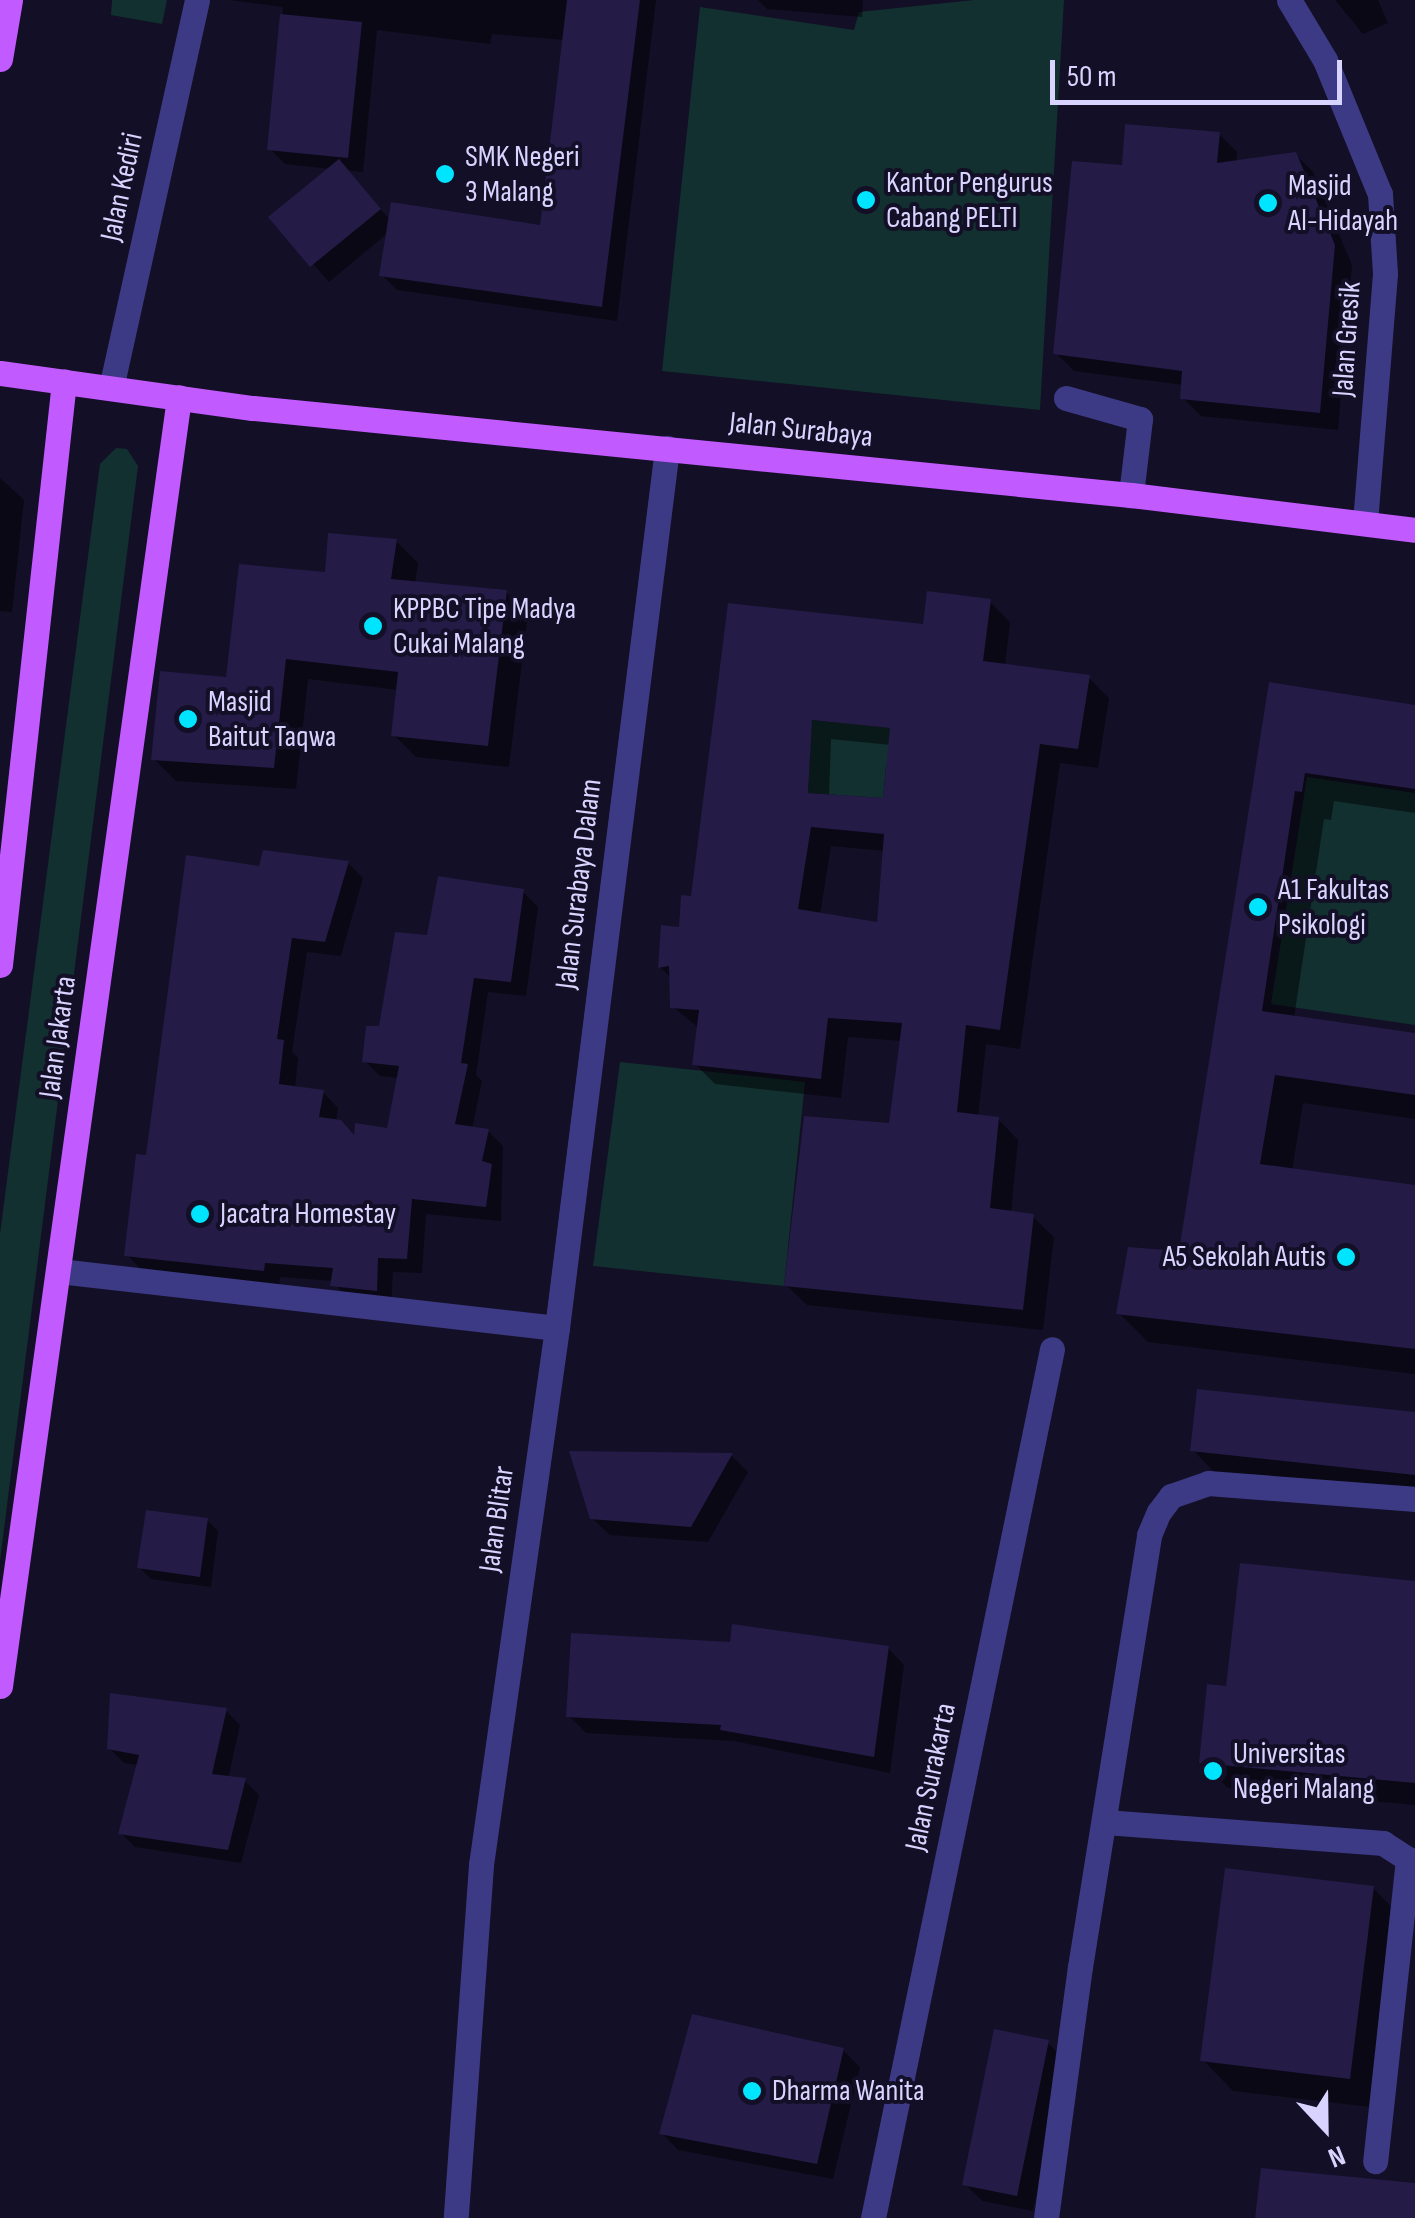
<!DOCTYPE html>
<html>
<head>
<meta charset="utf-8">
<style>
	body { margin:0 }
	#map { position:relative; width:1415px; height:2218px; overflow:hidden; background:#130f26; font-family:"Sofia Sans Condensed",sans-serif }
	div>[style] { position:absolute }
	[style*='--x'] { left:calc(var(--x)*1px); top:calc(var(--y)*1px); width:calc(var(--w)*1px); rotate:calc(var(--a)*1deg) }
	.green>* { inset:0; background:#12302f }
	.shadow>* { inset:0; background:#0007 }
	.building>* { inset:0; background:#241b47 }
	.minor>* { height:25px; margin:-12.5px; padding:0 12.5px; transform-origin:12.5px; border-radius:12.5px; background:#3d3a85 }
	.major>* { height:25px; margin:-12.5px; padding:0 12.5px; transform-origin:12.5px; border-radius:12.5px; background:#c25bff }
	.dots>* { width:28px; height:28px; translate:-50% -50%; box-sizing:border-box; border:5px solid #130f26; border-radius:50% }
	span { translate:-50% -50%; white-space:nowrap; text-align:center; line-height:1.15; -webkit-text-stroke:8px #130f26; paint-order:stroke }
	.poi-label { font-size:30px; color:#d9d4ff }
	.left { translate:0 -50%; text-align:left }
	.right { translate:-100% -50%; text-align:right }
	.street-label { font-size:30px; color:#d9d4ff }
	.north { position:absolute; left:1275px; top:2078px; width:100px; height:100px; -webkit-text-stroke:8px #130f26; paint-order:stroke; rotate:158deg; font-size:28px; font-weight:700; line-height:40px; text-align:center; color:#d9d4ff }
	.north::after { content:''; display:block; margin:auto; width:35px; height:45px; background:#d9d4ff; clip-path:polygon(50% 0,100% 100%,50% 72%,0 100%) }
	.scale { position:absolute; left:1050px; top:60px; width:292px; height:45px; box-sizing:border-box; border:5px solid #d9d4ff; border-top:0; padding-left:12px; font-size:30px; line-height:35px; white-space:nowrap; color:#d9d4ff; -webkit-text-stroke:8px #130f26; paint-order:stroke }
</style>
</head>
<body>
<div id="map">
	<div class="green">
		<div style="clip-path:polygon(112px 0,167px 0,162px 24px,111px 15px)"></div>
		<div style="clip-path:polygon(974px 0,1064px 0,1040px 410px,662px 371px,700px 7px,854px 30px,859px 12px)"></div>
		<div style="clip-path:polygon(116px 448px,127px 449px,138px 466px,0 1561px,0 1234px,100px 464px)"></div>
		<div style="clip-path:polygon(782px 717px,912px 730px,908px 768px,886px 766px,883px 798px,808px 793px,810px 750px)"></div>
		<div style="clip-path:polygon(1307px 777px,1415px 793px,1415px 1025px,1271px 1004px)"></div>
		<div style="clip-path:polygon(620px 1062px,805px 1082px,784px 1286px,593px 1266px)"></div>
	</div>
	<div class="shadow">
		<div style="clip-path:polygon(evenodd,656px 0,617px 321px,397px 290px,382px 275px,389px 232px,329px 282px,272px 217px,331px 169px,285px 164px,270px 149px,283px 7px,229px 0,656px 0,377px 30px,490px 44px,492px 34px,565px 40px,542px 228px,391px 221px,346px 170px,363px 172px,377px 30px)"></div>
		<div style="clip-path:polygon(758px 0,863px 0,862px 17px,767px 9px)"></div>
		<div style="clip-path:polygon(1335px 0,1378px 0,1388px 23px,1363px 34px)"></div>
		<div style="clip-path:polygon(1219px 134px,1237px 152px,1236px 163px,1295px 154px,1313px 172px,1352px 265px,1338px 430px,1201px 416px,1183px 398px,1184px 385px,1074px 371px,1056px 353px)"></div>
		<div style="clip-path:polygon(0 478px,24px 500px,12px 612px,0 611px)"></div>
		<div style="clip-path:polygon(396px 541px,418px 563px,415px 583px,506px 592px,528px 614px,509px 767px,416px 757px,394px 735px,399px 690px,308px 679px,296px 789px,176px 781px,154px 759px,228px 680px)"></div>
		<div style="clip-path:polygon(evenodd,990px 602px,1010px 622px,1005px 666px,1088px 677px,1109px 698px,1098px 768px,1060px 763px,1020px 1049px,986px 1044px,978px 1117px,998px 1119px,1018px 1140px,1011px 1214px,1033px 1217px,1054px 1237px,1043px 1330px,807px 1305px,786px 1285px,891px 1126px,902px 1041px,848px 1037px,841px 1098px,715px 1084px,695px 1064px,699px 1028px,673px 1007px,672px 979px,660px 967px,693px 899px,730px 605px,926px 626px,990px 602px,831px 739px,891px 745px,885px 801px,829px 797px,831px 739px,990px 602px,831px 846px,885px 851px,879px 925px,820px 915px,831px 846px)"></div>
		<div style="clip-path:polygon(1272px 685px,1415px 706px,1415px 813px,1334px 801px,1331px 820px,1324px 819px,1294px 1018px,1415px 1036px,1415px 1119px,1303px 1103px,1292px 1171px,1415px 1187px,1415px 1374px,1148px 1342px,1119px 1313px,1181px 1253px)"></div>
		<div style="clip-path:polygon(348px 863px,363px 878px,341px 956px,307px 952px,292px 1052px,298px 1058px,295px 1088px,323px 1092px,338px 1108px,336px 1122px,356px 1138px,389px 1130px,399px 1078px,380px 1076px,365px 1061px,430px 938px,522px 891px,538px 907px,526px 996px,488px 992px,476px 1075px,482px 1081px,472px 1129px,488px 1131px,503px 1146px,501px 1221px,426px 1214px,422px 1273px,393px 1272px,391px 1305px,348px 1300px,333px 1281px,280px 1277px,279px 1285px,142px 1270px,127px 1255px,149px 1158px,260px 868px)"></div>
		<div style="clip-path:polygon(1415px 1415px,1415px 1501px,1223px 1481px,1193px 1450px)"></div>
		<div style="clip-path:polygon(572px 1454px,732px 1456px,748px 1472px,708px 1542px,610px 1535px,592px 1518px)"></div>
		<div style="clip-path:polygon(207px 1520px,218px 1531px,211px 1587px,151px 1579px,140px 1568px)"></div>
		<div style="clip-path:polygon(1415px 1584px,1415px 1805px,1228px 1788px,1201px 1762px,1228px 1688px)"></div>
		<div style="clip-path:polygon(732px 1644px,888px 1648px,904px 1665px,890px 1773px,734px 1741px,586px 1733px,569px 1716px)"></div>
		<div style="clip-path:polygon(226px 1711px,240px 1725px,228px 1779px,245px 1781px,259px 1795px,241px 1863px,135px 1847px,121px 1833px,138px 1765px,124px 1763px,109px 1748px)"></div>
		<div style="clip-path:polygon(1373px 1888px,1403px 1919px,1379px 2108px,1233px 2091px,1203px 2060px)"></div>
		<div style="clip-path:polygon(1047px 2042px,1064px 2059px,1033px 2211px,982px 2201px,965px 2184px)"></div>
		<div style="clip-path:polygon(843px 2050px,860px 2067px,833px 2179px,678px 2150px,662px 2133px)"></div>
	</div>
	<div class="building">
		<div style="clip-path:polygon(567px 0,640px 0,602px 307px,379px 276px,391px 202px,540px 225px)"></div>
		<div style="clip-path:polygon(280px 14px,362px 22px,348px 158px,267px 150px)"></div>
		<div style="clip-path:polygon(1125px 124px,1220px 132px,1217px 163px,1296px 152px,1335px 245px,1320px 413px,1180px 399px,1182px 371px,1053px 354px,1072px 161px,1122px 165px)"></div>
		<div style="clip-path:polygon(339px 159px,381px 209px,310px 267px,268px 217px)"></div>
		<div style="clip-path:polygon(328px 533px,397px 539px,391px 579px,507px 590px,488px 746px,391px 736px,398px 672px,286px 659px,274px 768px,151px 760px,160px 671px,226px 677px,239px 564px,325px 572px)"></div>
		<div style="clip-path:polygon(evenodd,927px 591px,991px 599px,983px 661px,1090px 675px,1078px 749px,1040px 744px,1000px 1030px,966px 1025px,957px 1112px,999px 1117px,990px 1208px,1034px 1214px,1023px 1310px,784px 1286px,804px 1116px,889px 1123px,902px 1023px,828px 1018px,821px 1079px,692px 1065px,699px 1010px,670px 1008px,669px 966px,658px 968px,661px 925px,679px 927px,681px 895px,691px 896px,728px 603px,923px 624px,927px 591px,812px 720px,890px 728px,883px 798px,808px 793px,812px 720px,927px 591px,811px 827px,884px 834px,877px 922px,798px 909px,811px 827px)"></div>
		<div style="clip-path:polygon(1269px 682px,1415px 705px,1415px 789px,1305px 773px,1302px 792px,1295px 791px,1262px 1011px,1415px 1033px,1415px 1095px,1275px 1075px,1260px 1164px,1415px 1185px,1415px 1349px,1116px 1314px,1128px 1247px,1179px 1251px)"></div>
		<div style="clip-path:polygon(263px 850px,349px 861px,325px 942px,292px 938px,277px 1039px,284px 1040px,279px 1084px,324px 1090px,319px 1117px,341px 1120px,354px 1135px,355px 1123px,387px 1128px,399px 1066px,362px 1062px,366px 1026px,379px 1026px,395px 932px,427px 935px,438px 876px,524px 889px,511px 982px,474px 978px,461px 1063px,468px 1064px,455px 1124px,489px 1129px,482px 1161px,492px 1164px,486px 1207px,412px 1199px,407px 1259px,378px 1258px,377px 1291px,330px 1286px,333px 1268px,265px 1263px,264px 1271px,124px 1256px,136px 1154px,146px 1155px,186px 855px,259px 866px)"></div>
		<div style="clip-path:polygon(1197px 1389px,1415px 1412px,1415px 1475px,1190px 1451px)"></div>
		<div style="clip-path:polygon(569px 1451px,733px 1453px,691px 1527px,590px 1519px)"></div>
		<div style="clip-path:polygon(146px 1510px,208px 1518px,200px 1577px,137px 1568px)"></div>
		<div style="clip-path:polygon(1240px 1563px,1415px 1581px,1415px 1783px,1199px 1763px,1207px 1684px,1226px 1686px)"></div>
		<div style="clip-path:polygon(732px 1624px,889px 1646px,874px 1757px,720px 1730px,721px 1725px,566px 1717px,571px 1633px,730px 1642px)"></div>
		<div style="clip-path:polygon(110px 1693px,227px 1708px,212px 1774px,246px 1778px,228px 1850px,118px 1834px,139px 1755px,107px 1749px)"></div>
		<div style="clip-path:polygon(1225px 1868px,1374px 1886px,1350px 2079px,1200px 2061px)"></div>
		<div style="clip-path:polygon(692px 2014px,844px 2048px,817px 2164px,659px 2134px)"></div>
		<div style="clip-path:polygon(994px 2029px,1049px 2040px,1017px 2196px,962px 2185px)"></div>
		<div style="clip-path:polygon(1261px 2168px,1415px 2183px,1415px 2218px,1255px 2218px)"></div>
	</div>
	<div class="minor">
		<div style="--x:1289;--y:0;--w:70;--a:59"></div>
		<div style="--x:1325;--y:60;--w:145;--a:67.7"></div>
		<div style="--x:1380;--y:194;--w:80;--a:86.4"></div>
		<div style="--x:1385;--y:274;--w:250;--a:94.6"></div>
		<div style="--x:111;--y:388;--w:397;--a:-77.5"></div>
		<div style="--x:1066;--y:398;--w:77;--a:15.8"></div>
		<div style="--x:1140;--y:419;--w:77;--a:96.8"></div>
		<div style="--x:59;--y:1271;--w:501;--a:6.53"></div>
		<div style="--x:557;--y:1328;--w:542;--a:98.06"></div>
		<div style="--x:481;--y:1865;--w:354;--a:94.1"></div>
		<div style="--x:557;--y:1328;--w:887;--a:-82.87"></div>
		<div style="--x:1105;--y:1822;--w:279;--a:4.3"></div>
		<div style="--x:1383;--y:1843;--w:30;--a:33"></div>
		<div style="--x:1408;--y:1859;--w:304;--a:96.2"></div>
		<div style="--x:873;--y:2218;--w:887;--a:-78.36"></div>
		<div style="--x:1046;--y:2218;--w:253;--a:-82.3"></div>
		<div style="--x:1080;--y:1967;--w:437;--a:-80.9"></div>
		<div style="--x:1149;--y:1535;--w:25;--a:-67"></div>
		<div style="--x:1159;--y:1512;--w:20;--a:-53"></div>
		<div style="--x:1171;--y:1496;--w:39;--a:-19"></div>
		<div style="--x:1208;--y:1483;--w:208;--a:4.4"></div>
	</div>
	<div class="major">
		<div style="--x:0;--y:59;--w:60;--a:-80.4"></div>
		<div style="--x:0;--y:373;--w:255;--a:7.9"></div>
		<div style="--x:253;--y:408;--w:882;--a:5.66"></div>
		<div style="--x:1131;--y:495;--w:286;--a:7"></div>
		<div style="--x:0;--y:965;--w:587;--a:-83.74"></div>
		<div style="--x:0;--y:1686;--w:1301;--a:-82.09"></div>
	</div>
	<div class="dots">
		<div style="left:445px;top:174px;background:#00e5ff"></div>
		<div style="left:866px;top:200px;background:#00e5ff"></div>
		<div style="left:1268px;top:203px;background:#00e5ff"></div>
		<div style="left:373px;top:626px;background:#00e5ff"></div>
		<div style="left:188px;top:719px;background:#00e5ff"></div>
		<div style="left:1258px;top:907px;background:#00e5ff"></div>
		<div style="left:200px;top:1214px;background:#00e5ff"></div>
		<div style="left:1346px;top:1257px;background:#00e5ff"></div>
		<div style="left:1213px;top:1771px;background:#00e5ff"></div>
		<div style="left:752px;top:2091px;background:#00e5ff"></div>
	</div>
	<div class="poi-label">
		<span class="left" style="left:465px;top:174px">SMK Negeri<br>3 Malang</span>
		<span class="left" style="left:886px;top:200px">Kantor Pengurus<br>Cabang PELTI</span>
		<span class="left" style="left:1288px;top:203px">Masjid<br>Al-Hidayah</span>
		<span class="left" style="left:393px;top:626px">KPPBC Tipe Madya<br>Cukai Malang</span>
		<span class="left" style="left:208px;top:719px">Masjid<br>Baitut Taqwa</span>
		<span class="left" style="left:1278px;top:907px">A1 Fakultas<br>Psikologi</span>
		<span class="left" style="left:220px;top:1214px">Jacatra Homestay</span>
		<span class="right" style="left:1326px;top:1257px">A5 Sekolah Autis</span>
		<span class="left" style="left:1233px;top:1771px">Universitas<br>Negeri Malang</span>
		<span class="left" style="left:772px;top:2091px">Dharma Wanita</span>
	</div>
	<div class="street-label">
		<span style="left:122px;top:187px;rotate:-78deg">Jalan Kediri</span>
		<span style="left:1347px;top:339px;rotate:-86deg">Jalan Gresik</span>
		<span style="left:801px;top:430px;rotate:6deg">Jalan Surabaya</span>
		<span style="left:579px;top:884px;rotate:-83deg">Jalan Surabaya Dalam</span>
		<span style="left:58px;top:1037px;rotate:-82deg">Jalan Jakarta</span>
		<span style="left:497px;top:1519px;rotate:-82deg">Jalan Blitar</span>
		<span style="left:931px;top:1777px;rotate:-78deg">Jalan Surakarta</span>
	</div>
	<div class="north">N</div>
	<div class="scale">50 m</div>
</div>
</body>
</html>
